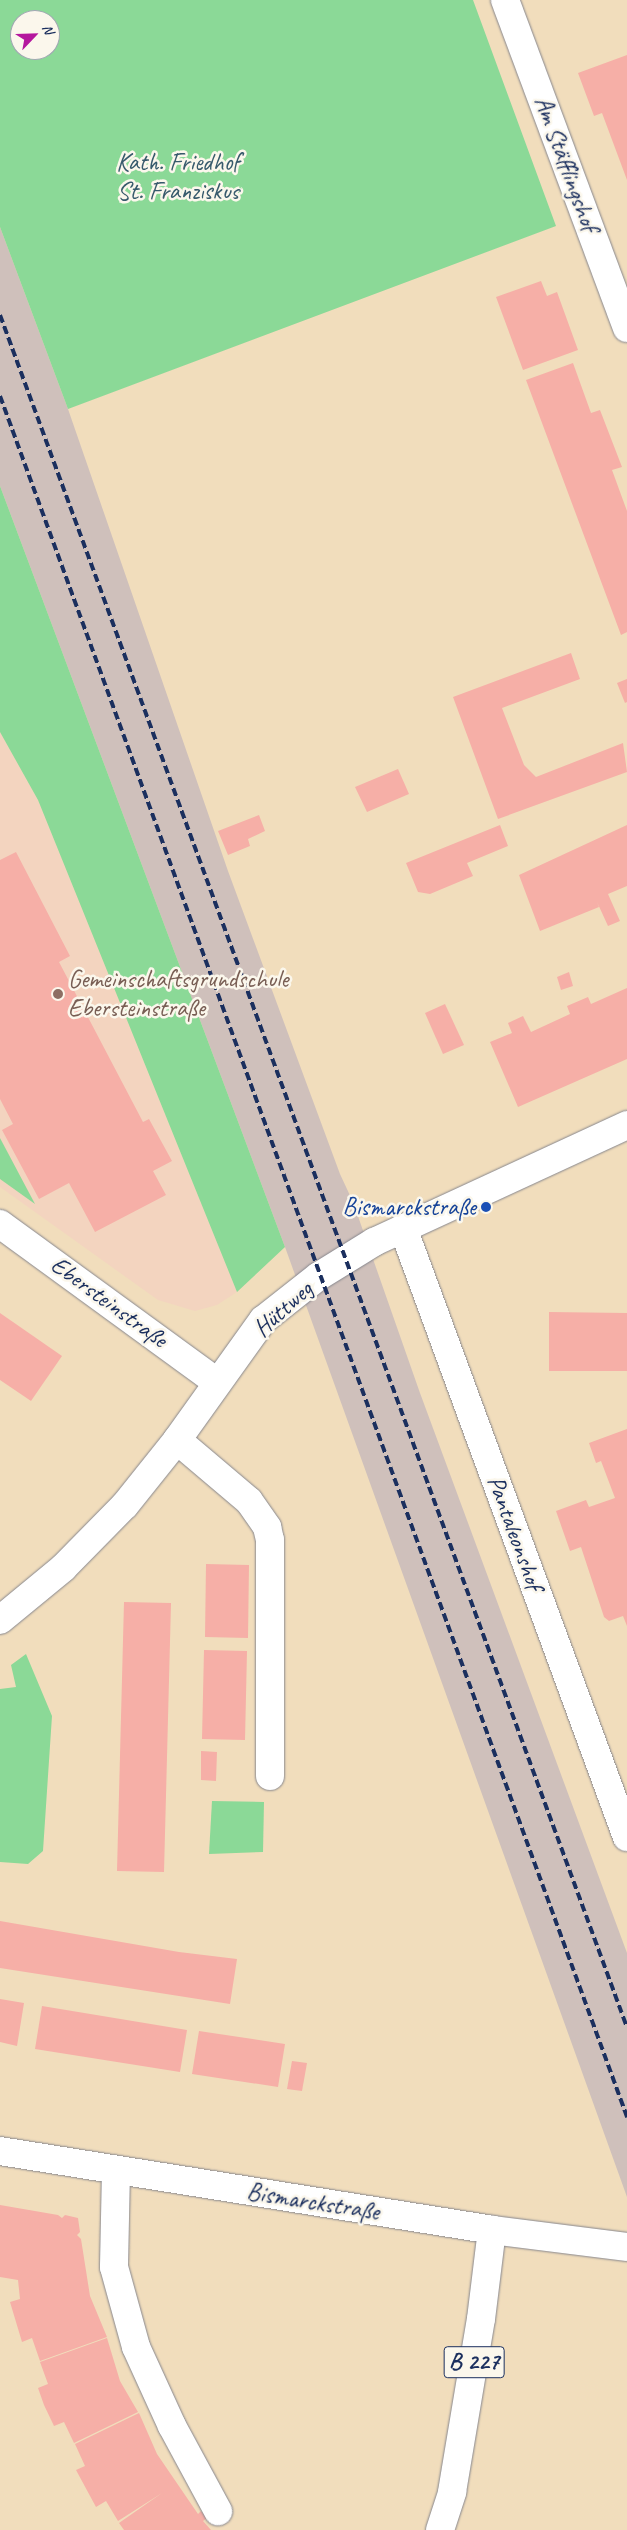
<!DOCTYPE html>
<html>
<head>
<meta charset="utf-8">
<style>
	body { margin:0 }
	#map { position:relative; width:627px; height:2530px; overflow:hidden; background:#f1ddbc; font-family:Caveat,sans-serif }
	div>[style] { position:absolute }
	[style*='--x'] { left:calc(var(--x)*1px); top:calc(var(--y)*1px); width:calc(var(--w)*1px); rotate:calc(var(--a)*1deg) }
	.built>* { inset:0; background:#f3d4bf }
	.industrial>* { inset:0; background:#cfc0bb }
	.green>* { inset:0; background:#8bd997 }
	.building>* { inset:0; background:#f6afa7 }
	.roads { filter:drop-shadow(0 0 1px #86868d) drop-shadow(0 0 1px #86868d) }
	.minor>* { height:28px; margin:-14px; padding:0 14px; transform-origin:14px; border-radius:14px; background:#fff }
	.major>* { height:28px; margin:-14px; padding:0 14px; transform-origin:14px; border-radius:14px; background:#fff }
	.rail>* { height:4px; margin-top:-2px; transform-origin:0; background:repeating-linear-gradient(90deg,#1b2f5e 0 8px,transparent 0 12px) }
	.dots>* { width:14px; height:14px; translate:-50% -50%; box-sizing:border-box; border:2px solid #fbf7ec; border-radius:50% }
	span { translate:-50% -50%; white-space:nowrap; text-align:center; line-height:1.15; -webkit-text-stroke:5px #fbf7ec; paint-order:stroke }
	.shield-label span { padding:1px 4px; background:#fbf7ec; border:1px solid; border-radius:4px; -webkit-text-stroke-width:0 }
	.shield-label { font-size:24px; color:#1b2f5e; font-weight:700 }
	.park-label { font-size:25px; color:#375a6c }
	.street-label { font-size:25px; color:#1b2f5e }
	.education-label { font-size:25px; color:#785e54 }
	.left { translate:0 -50%; text-align:left }
	.transit-label { font-size:25px; color:#164399 }
	.right { translate:-100% -50%; text-align:right }
	.north { position:absolute; left:10px; top:10px; width:50px; height:50px; box-sizing:border-box; background:#fbf7ec; border:1px solid #a1a7b3; border-radius:50%; rotate:66deg; font-size:14px; font-weight:700; line-height:20px; text-align:center; color:#1b2f5e }
	.north::after { content:''; display:block; margin:auto; width:18px; height:22px; background:#b5179e; clip-path:polygon(50% 0,100% 100%,50% 72%,0 100%) }
</style>
</head>
<body>
<div id="map">
	<div class="built">
		<div style="clip-path:polygon(0 732px,38px 800px,237px 1292px,217px 1305px,195px 1311px,158px 1300px,0 1187px)"></div>
	</div>
	<div class="industrial">
		<div style="clip-path:polygon(0 227px,68px 409px,228px 871px,340px 1174px,353px 1202px,420px 1393px,627px 1953px,627px 2197px,285px 1247px,0 486px)"></div>
	</div>
	<div class="green">
		<div style="clip-path:polygon(evenodd,0 0,473px 0,556px 226px,68px 409px,0 227px,0 0,20px 20px,50px 20px,50px 50px,20px 50px,20px 20px)"></div>
		<div style="clip-path:polygon(0 486px,285px 1247px,237px 1292px,38px 800px,0 732px)"></div>
		<div style="clip-path:polygon(0 1138px,35px 1204px,0 1179px)"></div>
		<div style="clip-path:polygon(26px 1654px,52px 1716px,43px 1851px,28px 1864px,0 1862px,0 1689px,16px 1687px,11px 1665px)"></div>
		<div style="clip-path:polygon(212px 1801px,264px 1802px,263px 1852px,209px 1854px)"></div>
	</div>
	<div class="building">
		<div style="clip-path:polygon(627px 55px,627px 180px,602px 113px,594px 116px,578px 73px)"></div>
		<div style="clip-path:polygon(541px 281px,547px 296px,557px 292px,578px 350px,523px 370px,496px 297px)"></div>
		<div style="clip-path:polygon(573px 363px,591px 413px,600px 410px,622px 467px,612px 470px,627px 511px,627px 632px,621px 635px,526px 380px)"></div>
		<div style="clip-path:polygon(571px 653px,580px 679px,502px 708px,524px 765px,536px 777px,623px 743px,627px 772px,498px 819px,453px 697px)"></div>
		<div style="clip-path:polygon(627px 679px,627px 702px,625px 703px,617px 683px)"></div>
		<div style="clip-path:polygon(398px 769px,409px 794px,367px 812px,355px 787px)"></div>
		<div style="clip-path:polygon(259px 815px,265px 831px,248px 839px,250px 846px,228px 855px,218px 831px)"></div>
		<div style="clip-path:polygon(500px 825px,508px 846px,467px 863px,473px 876px,430px 894px,418px 892px,406px 863px)"></div>
		<div style="clip-path:polygon(627px 825px,627px 886px,608px 894px,620px 921px,608px 926px,597px 902px,599px 907px,540px 931px,519px 875px)"></div>
		<div style="clip-path:polygon(16px 852px,70px 956px,59px 962px,143px 1122px,149px 1119px,172px 1161px,153px 1171px,166px 1195px,95px 1232px,69px 1183px,39px 1199px,2px 1130px,13px 1124px,0 1099px,0 860px)"></div>
		<div style="clip-path:polygon(569px 972px,573px 986px,561px 990px,557px 977px)"></div>
		<div style="clip-path:polygon(627px 988px,627px 1059px,518px 1107px,490px 1042px,512px 1033px,508px 1023px,523px 1016px,531px 1032px,570px 1014px,567px 1006px,588px 997px,591px 1004px)"></div>
		<div style="clip-path:polygon(445px 1004px,464px 1045px,443px 1054px,425px 1013px)"></div>
		<div style="clip-path:polygon(549px 1312px,627px 1313px,627px 1371px,549px 1371px)"></div>
		<div style="clip-path:polygon(0 1313px,62px 1356px,31px 1401px,0 1380px)"></div>
		<div style="clip-path:polygon(627px 1429px,627px 1626px,623px 1616px,609px 1621px,604px 1617px,581px 1547px,570px 1551px,556px 1511px,586px 1500px,589px 1507px,615px 1498px,601px 1461px,596px 1463px,589px 1443px)"></div>
		<div style="clip-path:polygon(206px 1564px,249px 1565px,248px 1638px,205px 1637px)"></div>
		<div style="clip-path:polygon(124px 1602px,171px 1603px,164px 1872px,117px 1871px)"></div>
		<div style="clip-path:polygon(204px 1650px,247px 1651px,245px 1740px,202px 1739px)"></div>
		<div style="clip-path:polygon(201px 1751px,217px 1752px,216px 1781px,201px 1780px)"></div>
		<div style="clip-path:polygon(0 1921px,179px 1952px,237px 1959px,230px 2004px,0 1968px)"></div>
		<div style="clip-path:polygon(0 1999px,24px 2003px,17px 2046px,0 2042px)"></div>
		<div style="clip-path:polygon(42px 2006px,187px 2030px,180px 2072px,35px 2049px)"></div>
		<div style="clip-path:polygon(199px 2031px,285px 2044px,278px 2087px,192px 2074px)"></div>
		<div style="clip-path:polygon(292px 2061px,307px 2063px,302px 2091px,287px 2089px)"></div>
		<div style="clip-path:polygon(0 2205px,58px 2215px,62px 2218px,65px 2215px,78px 2218px,80px 2232px,77px 2235px,81px 2239px,90px 2296px,107px 2337px,40px 2361px,32px 2338px,22px 2342px,10px 2302px,20px 2299px,18px 2280px,0 2277px)"></div>
		<div style="clip-path:polygon(107px 2338px,120px 2381px,138px 2412px,74px 2443px,64px 2422px,54px 2426px,44px 2405px,38px 2388px,48px 2384px,40px 2362px)"></div>
		<div style="clip-path:polygon(139px 2413px,157px 2454px,198px 2514px,201px 2511px,207px 2518px,203px 2521px,211px 2530px,124px 2530px,119px 2523px,162px 2493px,118px 2521px,106px 2501px,96px 2507px,76px 2470px,85px 2466px,75px 2444px)"></div>
	</div>
	<div class="roads">
		<div class="minor">
			<div style="--x:505;--y:0;--w:350;--a:69.6"></div>
			<div style="--x:0;--y:1224;--w:268;--a:36.1"></div>
			<div style="--x:403;--y:1228;--w:649;--a:69.81"></div>
			<div style="--x:177;--y:1440;--w:94;--a:40.3"></div>
			<div style="--x:249;--y:1501;--w:32;--a:55"></div>
			<div style="--x:267;--y:1527;--w:13;--a:77"></div>
			<div style="--x:270;--y:1540;--w:236;--a:90"></div>
			<div style="--x:0;--y:1620;--w:82;--a:-39.5"></div>
			<div style="--x:63;--y:1568;--w:88;--a:-45.5"></div>
			<div style="--x:125;--y:1505;--w:83;--a:-51.3"></div>
			<div style="--x:177;--y:1440;--w:148;--a:-54.4"></div>
			<div style="--x:263;--y:1320;--w:71;--a:-38.2"></div>
			<div style="--x:319;--y:1276;--w:65;--a:-31.7"></div>
			<div style="--x:374;--y:1242;--w:279;--a:-24.8"></div>
			<div style="--x:116;--y:2170;--w:97;--a:91.2"></div>
			<div style="--x:114;--y:2267;--w:83;--a:74.6"></div>
			<div style="--x:136;--y:2347;--w:87;--a:65.5"></div>
			<div style="--x:172;--y:2426;--w:97;--a:61.6"></div>
		</div>
		<div class="major">
			<div style="--x:0;--y:2151;--w:498;--a:9.1"></div>
			<div style="--x:492;--y:2230;--w:136;--a:7.2"></div>
			<div style="--x:440;--y:2530;--w:40;--a:-72"></div>
			<div style="--x:452;--y:2492;--w:175;--a:-80.5"></div>
			<div style="--x:481;--y:2319;--w:90;--a:-83"></div>
		</div>
	</div>
	<div class="rail">
		<div style="--x:0;--y:315;--w:1823;--a:69.89"></div>
		<div style="--x:0;--y:396;--w:1832;--a:69.98"></div>
	</div>
	<div class="dots">
		<div style="left:58px;top:994px;background:#8d6e63"></div>
		<div style="left:486px;top:1207px;background:#1a4fb4"></div>
	</div>
	<div class="shield-label">
		<span style="left:474px;top:2362px">B 227</span>
	</div>
	<div class="park-label">
		<span style="left:178px;top:177px">Kath. Friedhof<br>St. Franziskus</span>
	</div>
	<div class="street-label">
		<span style="left:566px;top:164px;rotate:70deg">Am Stäfflingshof</span>
		<span style="left:109px;top:1302px;rotate:36deg">Ebersteinstraße</span>
		<span style="left:283px;top:1309px;rotate:-42deg">Hüttweg</span>
		<span style="left:515px;top:1533px;rotate:70deg">Pantaleonshof</span>
		<span style="left:313px;top:2202px;rotate:9deg">Bismarckstraße</span>
	</div>
	<div class="education-label">
		<span class="left" style="left:68px;top:994px">Gemeinschaftsgrundschule<br>Ebersteinstraße</span>
	</div>
	<div class="transit-label">
		<span class="right" style="left:476px;top:1207px">Bismarckstraße</span>
	</div>
	<div class="north">N</div>
</div>
</body>
</html>
